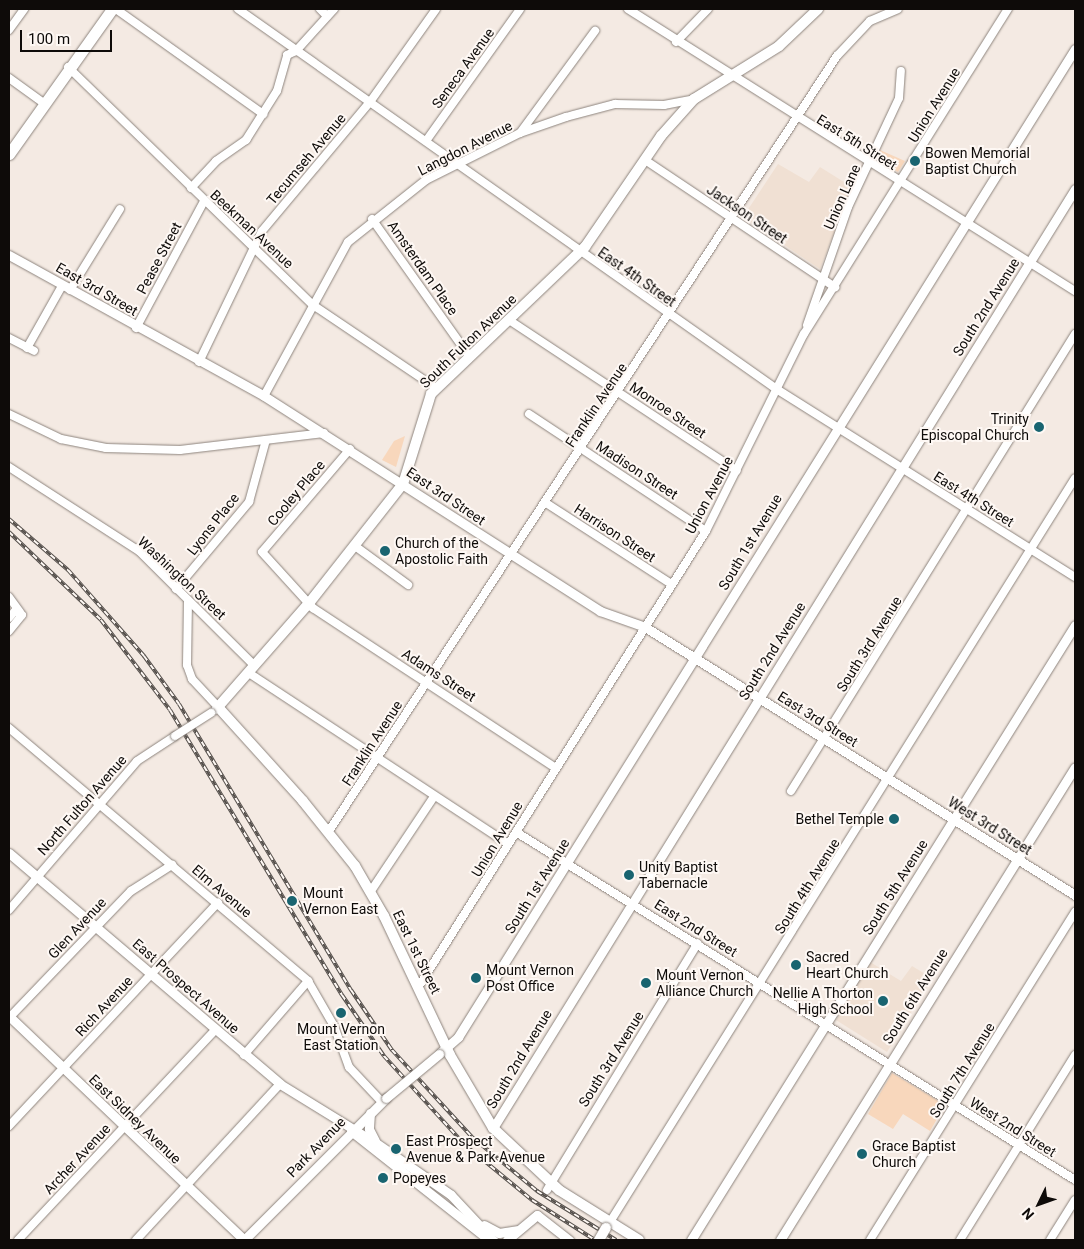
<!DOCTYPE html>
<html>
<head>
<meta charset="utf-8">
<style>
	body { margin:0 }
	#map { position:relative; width:1084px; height:1249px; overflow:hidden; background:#f4eae3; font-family:Roboto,sans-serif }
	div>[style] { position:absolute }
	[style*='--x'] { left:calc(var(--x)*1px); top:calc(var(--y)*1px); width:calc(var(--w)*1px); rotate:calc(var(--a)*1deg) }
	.built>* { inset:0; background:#f0e0d3 }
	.green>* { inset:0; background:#f8d7bc }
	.roads { filter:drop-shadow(0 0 1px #8d847d) drop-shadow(0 0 1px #8d847d) }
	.minor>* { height:8px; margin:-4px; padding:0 4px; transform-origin:4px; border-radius:4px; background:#fff }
	.tertiary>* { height:9px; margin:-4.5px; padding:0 4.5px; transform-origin:4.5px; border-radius:4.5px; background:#fff }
	.secondary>* { height:10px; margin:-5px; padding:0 5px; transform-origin:5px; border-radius:5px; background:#fff }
	.primary>* { height:11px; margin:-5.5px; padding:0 5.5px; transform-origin:5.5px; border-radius:5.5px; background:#fff }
	.rail>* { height:4px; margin-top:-2px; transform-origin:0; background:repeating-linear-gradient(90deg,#fef8f4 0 5.5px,#544f4b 0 11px); box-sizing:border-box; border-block:1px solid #544f4b }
	.bridges { filter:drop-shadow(0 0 1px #8d847d) drop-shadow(0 0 1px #8d847d) }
	.minor-bridge>* { height:8px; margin:-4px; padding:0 4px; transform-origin:4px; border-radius:4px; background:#fff }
	.tertiary-bridge>* { height:9px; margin:-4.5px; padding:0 4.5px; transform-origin:4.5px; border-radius:4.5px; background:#fff }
	.secondary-bridge>* { height:10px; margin:-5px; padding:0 5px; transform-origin:5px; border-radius:5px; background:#fff }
	.dots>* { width:14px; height:14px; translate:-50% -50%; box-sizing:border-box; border:2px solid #fef8f4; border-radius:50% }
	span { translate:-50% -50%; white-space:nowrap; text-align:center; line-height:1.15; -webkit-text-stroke:4px #fef8f4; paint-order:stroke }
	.street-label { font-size:14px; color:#0e0b09 }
	.poi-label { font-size:14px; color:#0e0b09 }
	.left { translate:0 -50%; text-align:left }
	.right { translate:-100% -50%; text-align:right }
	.frame { position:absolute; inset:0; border:10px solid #0e0b09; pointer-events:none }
	.north { position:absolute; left:1014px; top:1179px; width:50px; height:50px; -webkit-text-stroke:4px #fef8f4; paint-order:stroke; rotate:228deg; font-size:14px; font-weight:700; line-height:20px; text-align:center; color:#0e0b09 }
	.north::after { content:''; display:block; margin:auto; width:18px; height:22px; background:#0e0b09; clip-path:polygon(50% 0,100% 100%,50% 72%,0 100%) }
	.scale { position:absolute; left:20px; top:30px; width:92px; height:22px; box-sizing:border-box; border:2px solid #0e0b09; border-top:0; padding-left:6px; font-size:15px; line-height:18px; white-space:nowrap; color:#0e0b09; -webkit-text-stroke:4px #fef8f4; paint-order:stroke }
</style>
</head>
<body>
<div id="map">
	<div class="built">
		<div style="clip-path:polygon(778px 164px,809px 182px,820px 167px,852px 187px,820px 269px,743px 217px)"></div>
		<div style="clip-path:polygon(870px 962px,901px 981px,912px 966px,932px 978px,887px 1052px,836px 1020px)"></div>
	</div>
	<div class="green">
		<div style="clip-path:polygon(880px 150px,905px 161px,898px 172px,876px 159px)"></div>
		<div style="clip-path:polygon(405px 436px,396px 467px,382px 460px,394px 441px)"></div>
		<div style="clip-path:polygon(892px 1073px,945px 1105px,930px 1131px,903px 1114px,893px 1129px,868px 1114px)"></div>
	</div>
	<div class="roads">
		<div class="minor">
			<div style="--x:116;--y:9;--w:181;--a:35.5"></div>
			<div style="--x:238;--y:9;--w:661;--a:35.21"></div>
			<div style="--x:778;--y:390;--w:351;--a:32.2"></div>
			<div style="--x:320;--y:9;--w:10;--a:45"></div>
			<div style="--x:628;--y:9;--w:529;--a:32.25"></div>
			<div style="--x:9;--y:30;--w:26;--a:-54"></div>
			<div style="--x:676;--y:42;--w:46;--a:-45.9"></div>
			<div style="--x:68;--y:67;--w:342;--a:44.2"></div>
			<div style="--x:313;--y:305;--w:148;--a:34"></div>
			<div style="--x:9;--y:78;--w:41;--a:36"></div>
			<div style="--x:520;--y:133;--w:127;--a:-53.7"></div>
			<div style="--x:426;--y:141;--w:162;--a:-54.5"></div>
			<div style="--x:645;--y:160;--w:229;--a:33.8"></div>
			<div style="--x:191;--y:188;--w:37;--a:-47"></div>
			<div style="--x:216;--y:161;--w:37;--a:-35"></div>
			<div style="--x:246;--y:140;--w:58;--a:-57.7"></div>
			<div style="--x:277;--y:91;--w:37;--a:-74"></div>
			<div style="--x:287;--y:55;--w:10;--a:-24"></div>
			<div style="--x:296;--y:51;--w:57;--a:-47.9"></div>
			<div style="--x:372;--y:219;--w:168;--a:54.7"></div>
			<div style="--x:70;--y:290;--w:95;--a:-58.3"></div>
			<div style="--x:509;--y:320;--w:273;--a:33.5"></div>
			<div style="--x:807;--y:325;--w:125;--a:-70.8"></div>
			<div style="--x:848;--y:207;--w:120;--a:-64.9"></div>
			<div style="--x:899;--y:98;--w:27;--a:-86"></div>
			<div style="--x:136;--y:328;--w:144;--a:-61.8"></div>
			<div style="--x:9;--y:338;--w:28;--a:27"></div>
			<div style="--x:27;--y:348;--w:71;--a:-60.6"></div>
			<div style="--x:199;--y:362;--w:145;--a:-64.3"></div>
			<div style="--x:262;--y:231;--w:168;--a:-50.1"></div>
			<div style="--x:370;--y:102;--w:114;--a:-54.6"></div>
			<div style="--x:264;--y:396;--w:175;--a:-61.4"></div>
			<div style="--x:348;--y:242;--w:100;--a:-38.5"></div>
			<div style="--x:426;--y:180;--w:105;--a:-26.6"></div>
			<div style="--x:520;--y:133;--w:49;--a:-19.2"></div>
			<div style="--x:566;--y:117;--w:51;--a:-14.9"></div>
			<div style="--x:615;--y:104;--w:49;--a:1.2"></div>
			<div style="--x:664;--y:105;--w:31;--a:-11"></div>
			<div style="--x:9;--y:414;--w:58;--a:25.7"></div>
			<div style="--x:61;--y:439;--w:46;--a:11.3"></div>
			<div style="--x:106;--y:448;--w:74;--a:1.5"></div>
			<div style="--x:180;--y:450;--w:145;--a:-6.7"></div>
			<div style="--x:529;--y:414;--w:212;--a:33.5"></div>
			<div style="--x:350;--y:449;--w:135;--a:130.5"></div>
			<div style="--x:262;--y:552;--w:76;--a:47.7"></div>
			<div style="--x:313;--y:608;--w:291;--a:33.4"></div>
			<div style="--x:9;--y:467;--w:155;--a:32.9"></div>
			<div style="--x:139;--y:551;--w:163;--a:44.8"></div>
			<div style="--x:546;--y:503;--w:149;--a:32.9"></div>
			<div style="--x:355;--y:546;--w:66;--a:36.3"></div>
			<div style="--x:176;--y:589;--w:114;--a:-50"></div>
			<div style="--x:249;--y:502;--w:64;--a:-74.7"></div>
			<div style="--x:9;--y:597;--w:19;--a:54"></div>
			<div style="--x:188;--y:601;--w:64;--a:90.9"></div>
			<div style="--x:187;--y:665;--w:15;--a:70"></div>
			<div style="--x:192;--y:679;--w:38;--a:47"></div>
			<div style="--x:218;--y:707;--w:4;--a:135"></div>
			<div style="--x:9;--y:618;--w:9;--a:-49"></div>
			<div style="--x:15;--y:611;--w:8;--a:30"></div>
			<div style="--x:22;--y:615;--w:21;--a:129"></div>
			<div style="--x:249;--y:673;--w:310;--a:33.4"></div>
			<div style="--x:9;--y:728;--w:392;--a:40.2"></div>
			<div style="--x:308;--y:981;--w:52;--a:60"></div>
			<div style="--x:334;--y:1026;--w:44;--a:69.9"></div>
			<div style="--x:349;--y:1067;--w:48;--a:46.7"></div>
			<div style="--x:791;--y:791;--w:538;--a:-58.14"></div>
			<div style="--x:329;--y:831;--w:927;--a:-56.76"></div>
			<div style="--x:837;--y:56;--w:48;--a:-46.7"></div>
			<div style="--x:870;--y:21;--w:30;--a:-23"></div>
			<div style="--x:516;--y:832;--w:658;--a:31.9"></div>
			<div style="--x:371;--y:891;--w:112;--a:-56.3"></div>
			<div style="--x:9;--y:910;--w:196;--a:-49.3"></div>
			<div style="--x:137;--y:761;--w:45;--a:-33.3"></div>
			<div style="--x:419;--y:986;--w:538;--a:-57.76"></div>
			<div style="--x:706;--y:531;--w:220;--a:-63.6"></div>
			<div style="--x:804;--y:334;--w:384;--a:-57.9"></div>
			<div style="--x:9;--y:1018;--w:176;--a:-46.2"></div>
			<div style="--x:131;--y:891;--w:49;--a:-32.4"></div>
			<div style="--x:244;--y:1055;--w:98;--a:-49.1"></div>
			<div style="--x:9;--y:1126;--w:306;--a:-46.9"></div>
			<div style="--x:547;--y:1190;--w:289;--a:-58.6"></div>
			<div style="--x:610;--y:1222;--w:877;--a:-57.99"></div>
			<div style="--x:18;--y:1240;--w:288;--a:-46.8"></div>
			<div style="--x:136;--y:1240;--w:212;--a:-47.3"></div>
			<div style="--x:870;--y:1240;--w:387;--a:-58"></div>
			<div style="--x:960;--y:1240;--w:218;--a:-58.1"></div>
			<div style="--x:1050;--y:1240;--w:47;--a:-58"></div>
		</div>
		<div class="tertiary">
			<div style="--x:9;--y:255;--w:291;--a:28.9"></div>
			<div style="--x:264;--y:396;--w:399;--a:32.6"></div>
			<div style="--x:600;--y:611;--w:48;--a:19.6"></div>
			<div style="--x:645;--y:627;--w:507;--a:31.93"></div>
			<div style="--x:9;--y:853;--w:356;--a:40.4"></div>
			<div style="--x:280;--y:1084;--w:113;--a:31.6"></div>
			<div style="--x:376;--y:1143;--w:91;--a:34.7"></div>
			<div style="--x:451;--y:1195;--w:62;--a:47"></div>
			<div style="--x:9;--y:1016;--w:325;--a:43.6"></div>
			<div style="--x:441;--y:1052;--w:23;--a:-41"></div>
			<div style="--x:458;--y:1037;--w:1165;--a:-58.02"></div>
			<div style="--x:370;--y:1113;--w:16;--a:94"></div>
			<div style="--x:369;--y:1129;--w:13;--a:63"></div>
			<div style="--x:493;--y:1128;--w:1105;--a:-58.21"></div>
			<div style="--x:351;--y:1131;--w:176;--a:38.3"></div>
			<div style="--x:484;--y:1225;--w:17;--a:28"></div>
			<div style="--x:499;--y:1233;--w:18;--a:-9"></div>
			<div style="--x:244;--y:1240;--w:201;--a:-45"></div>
			<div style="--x:507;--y:1240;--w:39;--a:-40"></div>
			<div style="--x:537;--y:1215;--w:41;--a:38"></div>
			<div style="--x:691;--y:1240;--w:725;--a:-58.02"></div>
			<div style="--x:780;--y:1240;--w:557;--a:-58.05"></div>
		</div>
		<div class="secondary">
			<div style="--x:639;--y:1240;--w:94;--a:-148"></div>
			<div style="--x:559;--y:1190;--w:91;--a:-136.8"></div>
			<div style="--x:493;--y:1128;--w:85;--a:-120.5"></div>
			<div style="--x:450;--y:1055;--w:154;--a:-115.4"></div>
			<div style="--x:384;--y:916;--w:58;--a:-120.1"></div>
			<div style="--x:355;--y:866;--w:83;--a:-128.7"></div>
			<div style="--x:303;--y:801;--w:127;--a:-132.1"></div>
			<div style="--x:218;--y:707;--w:140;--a:-48.8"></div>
			<div style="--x:310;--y:602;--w:150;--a:-51.8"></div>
			<div style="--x:403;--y:484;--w:94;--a:-72.7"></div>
			<div style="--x:431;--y:394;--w:213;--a:-43.7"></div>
			<div style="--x:585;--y:247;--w:135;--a:-55.6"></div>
			<div style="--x:661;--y:136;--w:50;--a:-48.3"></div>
			<div style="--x:694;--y:99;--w:100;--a:-31.9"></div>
			<div style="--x:779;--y:46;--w:54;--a:-43.5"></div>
		</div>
		<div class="primary">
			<div style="--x:9;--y:154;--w:178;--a:-54.6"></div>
		</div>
	</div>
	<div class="rail">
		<div style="--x:9;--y:519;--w:78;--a:40.8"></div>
		<div style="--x:68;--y:570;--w:115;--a:48.5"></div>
		<div style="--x:144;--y:656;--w:59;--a:53.9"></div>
		<div style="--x:179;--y:704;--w:334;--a:59"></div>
		<div style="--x:351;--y:990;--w:73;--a:55.7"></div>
		<div style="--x:392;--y:1050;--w:118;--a:47.4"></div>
		<div style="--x:472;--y:1137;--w:85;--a:39.7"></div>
		<div style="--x:537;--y:1191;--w:93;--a:31.8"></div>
		<div style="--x:9;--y:532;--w:127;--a:43.7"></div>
		<div style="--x:101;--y:620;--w:113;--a:52.5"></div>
		<div style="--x:170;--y:710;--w:333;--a:58.9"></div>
		<div style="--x:342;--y:995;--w:74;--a:55.5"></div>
		<div style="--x:384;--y:1056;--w:120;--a:47.7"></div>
		<div style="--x:465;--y:1145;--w:87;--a:39.4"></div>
		<div style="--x:532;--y:1200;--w:75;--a:32.4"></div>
	</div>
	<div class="bridges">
		<div class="minor-bridge">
			<div style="--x:175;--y:736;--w:43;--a:-32.6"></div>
		</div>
		<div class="tertiary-bridge">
			<div style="--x:386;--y:1098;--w:69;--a:-39.7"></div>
		</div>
		<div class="secondary-bridge">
			<div style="--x:599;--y:1240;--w:14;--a:-60"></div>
		</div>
	</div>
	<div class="dots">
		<div style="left:915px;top:161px;background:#196470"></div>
		<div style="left:1039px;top:427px;background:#196470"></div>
		<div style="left:385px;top:551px;background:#196470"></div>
		<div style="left:894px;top:819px;background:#196470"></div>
		<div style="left:629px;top:875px;background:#196470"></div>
		<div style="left:292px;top:901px;background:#196470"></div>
		<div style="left:796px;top:965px;background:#196470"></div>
		<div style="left:476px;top:978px;background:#196470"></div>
		<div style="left:646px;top:983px;background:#196470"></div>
		<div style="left:883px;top:1001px;background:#196470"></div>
		<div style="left:341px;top:1013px;background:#196470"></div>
		<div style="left:396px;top:1149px;background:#196470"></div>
		<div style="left:862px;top:1154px;background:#196470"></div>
		<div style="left:383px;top:1178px;background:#196470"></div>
	</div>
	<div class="street-label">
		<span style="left:463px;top:68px;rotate:-54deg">Seneca Avenue</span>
		<span style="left:934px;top:105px;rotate:-58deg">Union Avenue</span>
		<span style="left:857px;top:142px;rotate:32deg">East 5th Street</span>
		<span style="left:465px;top:148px;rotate:-27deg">Langdon Avenue</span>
		<span style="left:306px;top:159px;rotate:-50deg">Tecumseh Avenue</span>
		<span style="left:842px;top:197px;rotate:-66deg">Union Lane</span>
		<span style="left:747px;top:214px;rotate:34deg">Jackson Street</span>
		<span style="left:252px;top:229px;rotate:43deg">Beekman Avenue</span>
		<span style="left:159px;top:258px;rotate:-62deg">Pease Street</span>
		<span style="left:423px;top:268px;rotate:55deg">Amsterdam Place</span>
		<span style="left:637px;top:277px;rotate:35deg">East 4th Street</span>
		<span style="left:97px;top:289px;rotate:30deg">East 3rd Street</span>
		<span style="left:986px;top:307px;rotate:-58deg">South 2nd Avenue</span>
		<span style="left:468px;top:341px;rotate:-44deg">South Fulton Avenue</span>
		<span style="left:596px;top:405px;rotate:-56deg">Franklin Avenue</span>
		<span style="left:668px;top:410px;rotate:34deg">Monroe Street</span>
		<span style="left:637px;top:470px;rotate:33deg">Madison Street</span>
		<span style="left:296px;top:493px;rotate:-50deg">Cooley Place</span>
		<span style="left:709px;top:495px;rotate:-62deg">Union Avenue</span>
		<span style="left:446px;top:496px;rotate:34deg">East 3rd Street</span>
		<span style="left:974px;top:499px;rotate:32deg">East 4th Street</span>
		<span style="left:213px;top:524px;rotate:-52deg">Lyons Place</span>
		<span style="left:615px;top:533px;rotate:33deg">Harrison Street</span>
		<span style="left:750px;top:542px;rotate:-59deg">South 1st Avenue</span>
		<span style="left:182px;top:578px;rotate:43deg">Washington Street</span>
		<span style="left:869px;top:644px;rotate:-58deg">South 3rd Avenue</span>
		<span style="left:772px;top:651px;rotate:-58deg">South 2nd Avenue</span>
		<span style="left:439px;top:675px;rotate:33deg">Adams Street</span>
		<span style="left:818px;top:719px;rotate:32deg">East 3rd Street</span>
		<span style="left:372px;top:743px;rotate:-57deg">Franklin Avenue</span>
		<span style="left:82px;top:805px;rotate:-49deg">North Fulton Avenue</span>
		<span style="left:990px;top:826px;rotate:32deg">West 3rd Street</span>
		<span style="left:497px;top:839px;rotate:-59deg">Union Avenue</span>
		<span style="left:537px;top:886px;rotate:-58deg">South 1st Avenue</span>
		<span style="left:807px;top:886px;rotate:-58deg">South 4th Avenue</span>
		<span style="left:895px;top:887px;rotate:-58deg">South 5th Avenue</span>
		<span style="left:222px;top:891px;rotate:40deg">Elm Avenue</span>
		<span style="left:77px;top:928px;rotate:-47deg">Glen Avenue</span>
		<span style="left:696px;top:928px;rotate:32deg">East 2nd Street</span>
		<span style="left:417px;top:952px;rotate:64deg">East 1st Street</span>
		<span style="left:186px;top:986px;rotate:41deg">East Prospect Avenue</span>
		<span style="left:915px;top:996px;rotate:-58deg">South 6th Avenue</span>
		<span style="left:104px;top:1006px;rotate:-47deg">Rich Avenue</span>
		<span style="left:519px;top:1059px;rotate:-59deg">South 2nd Avenue</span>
		<span style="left:611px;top:1059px;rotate:-58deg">South 3rd Avenue</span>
		<span style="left:962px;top:1070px;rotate:-58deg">South 7th Avenue</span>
		<span style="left:135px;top:1119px;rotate:44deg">East Sidney Avenue</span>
		<span style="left:1013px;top:1127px;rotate:32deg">West 2nd Street</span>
		<span style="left:316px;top:1147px;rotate:-46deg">Park Avenue</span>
		<span style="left:77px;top:1159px;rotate:-47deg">Archer Avenue</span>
	</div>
	<div class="poi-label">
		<span class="left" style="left:925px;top:161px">Bowen Memorial<br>Baptist Church</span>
		<span class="right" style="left:1029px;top:427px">Trinity<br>Episcopal Church</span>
		<span class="left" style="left:395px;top:551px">Church of the<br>Apostolic Faith</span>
		<span class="right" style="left:884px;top:819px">Bethel Temple</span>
		<span class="left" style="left:639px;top:875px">Unity Baptist<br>Tabernacle</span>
		<span class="left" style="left:303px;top:901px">Mount<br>Vernon East</span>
		<span class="left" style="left:806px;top:965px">Sacred<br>Heart Church</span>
		<span class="left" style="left:486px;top:978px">Mount Vernon<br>Post Office</span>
		<span class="left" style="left:656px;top:983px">Mount Vernon<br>Alliance Church</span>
		<span class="right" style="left:873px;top:1001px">Nellie A Thorton<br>High School</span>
		<span style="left:341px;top:1037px">Mount Vernon<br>East Station</span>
		<span class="left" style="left:406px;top:1149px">East Prospect<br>Avenue &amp; Park Avenue</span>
		<span class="left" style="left:872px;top:1154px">Grace Baptist<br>Church</span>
		<span class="left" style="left:393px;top:1178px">Popeyes</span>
	</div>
	<div class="frame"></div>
	<div class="north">N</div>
	<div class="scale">100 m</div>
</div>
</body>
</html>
